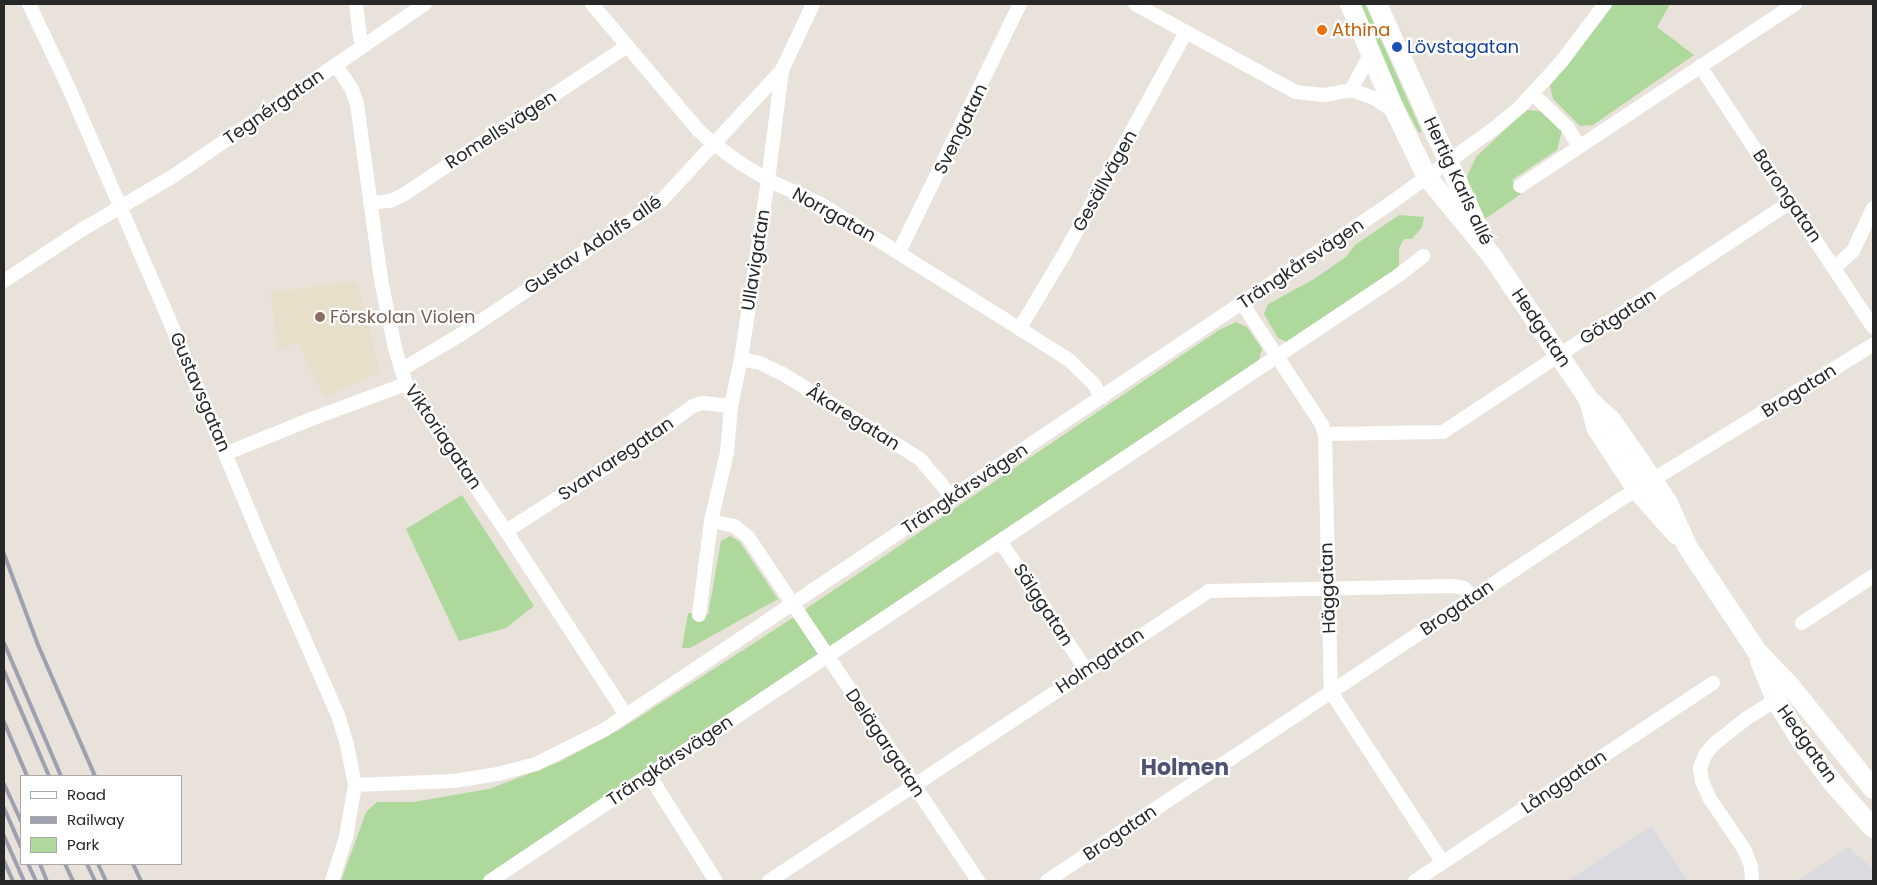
<!DOCTYPE html>
<html>
<head>
<meta charset="utf-8">
<style>
	body { margin:0 }
	#map { position:relative; width:1877px; height:885px; overflow:hidden; background:#e8e2da; font-family:Poppins,sans-serif }
	div>[style] { position:absolute }
	[style*='--x'] { left:calc(var(--x)*1px); top:calc(var(--y)*1px); width:calc(var(--w)*1px); rotate:calc(var(--a)*1deg) }
	.industrial>* { inset:0; background:#dcdae1 }
	.education>* { inset:0; background:#e8dfcb }
	.green>* { inset:0; background:#afd89c }
	.minor>* { height:14px; margin:-7px; padding:0 7px; transform-origin:7px; border-radius:7px; background:#fff }
	.secondary>* { height:20px; margin:-10px; padding:0 10px; transform-origin:10px; border-radius:10px; background:#fff }
	.rail>* { height:4px; margin:-2px; padding:0 2px; transform-origin:2px; border-radius:2px; background:#9ea0af }
	.dots>* { width:14px; height:14px; translate:-50% -50%; box-sizing:border-box; border:2px solid #fff; border-radius:50% }
	span { translate:-50% -50%; white-space:nowrap; text-align:center; line-height:1.15; -webkit-text-stroke:4.5px #fff; paint-order:stroke }
	.food-label { font-size:18px; color:#c56008 }
	.left { translate:0 -50%; text-align:left }
	.transit-label { font-size:18px; color:#164399 }
	.street-label { font-size:18px; color:#272727 }
	.education-label { font-size:18px; color:#785e54 }
	.district-label { font-size:22px; color:#4d5371; font-weight:700 }
	.frame { position:absolute; inset:0; border:5px solid #272727; pointer-events:none }
	.legend { position:absolute; left:20px; top:775px; width:162px; height:90px; box-sizing:border-box; background:#fff; border:1px solid #a9a9a9; margin:0; padding:6px 9px; list-style:none; font-size:15px; color:#272727 }
	.legend li { display:flex; align-items:center; gap:10px; height:25px }
	.legend b { width:25px; border:1px solid #a9a9a9 }
</style>
</head>
<body>
<div id="map">
	<div class="industrial">
		<div style="clip-path:polygon(1651px 826px,1688px 881px,1567px 881px)"></div>
		<div style="clip-path:polygon(1848px 847px,1873px 869px,1873px 881px,1798px 881px)"></div>
	</div>
	<div class="education">
		<div style="clip-path:polygon(357px 281px,380px 372px,324px 398px,298px 343px,278px 350px,270px 292px)"></div>
	</div>
	<div class="green">
		<div style="clip-path:polygon(1359px 4px,1365px 4px,1422px 132px,1419px 133px,1389px 78px)"></div>
		<div style="clip-path:polygon(1613px 4px,1670px 4px,1657px 27px,1694px 55px,1593px 125px,1580px 126px,1553px 99px,1550px 86px)"></div>
		<div style="clip-path:polygon(1526px 110px,1540px 111px,1562px 131px,1557px 150px,1512px 180px,1521px 194px,1485px 219px,1464px 183px,1476px 157px)"></div>
		<div style="clip-path:polygon(1399px 215px,1424px 217px,1422px 227px,1412px 239px,1404px 239px,1399px 248px,1399px 268px,1287px 342px,1278px 338px,1264px 314px,1268px 304px,1314px 279px,1346px 257px,1355px 245px)"></div>
		<div style="clip-path:polygon(1236px 322px,1247px 327px,1262px 349px,1259px 360px,485px 881px,341px 881px,366px 812px,377px 802px,413px 802px,489px 789px,559px 762px,619px 730px,788px 621px,1219px 330px)"></div>
		<div style="clip-path:polygon(462px 495px,534px 606px,506px 628px,459px 641px,406px 529px)"></div>
		<div style="clip-path:polygon(730px 536px,739px 541px,778px 599px,690px 648px,682px 648px,688px 613px,708px 615px,721px 541px)"></div>
	</div>
	<div class="minor">
		<div style="--x:29;--y:4;--w:91;--a:64.6"></div>
		<div style="--x:68;--y:86;--w:257;--a:66.6"></div>
		<div style="--x:170;--y:322;--w:236;--a:67.3"></div>
		<div style="--x:261;--y:540;--w:191;--a:66.3"></div>
		<div style="--x:338;--y:715;--w:31;--a:73"></div>
		<div style="--x:347;--y:745;--w:41;--a:78.7"></div>
		<div style="--x:355;--y:785;--w:53;--a:99.8"></div>
		<div style="--x:346;--y:837;--w:46;--a:107.7"></div>
		<div style="--x:356;--y:4;--w:34;--a:83"></div>
		<div style="--x:360;--y:38;--w:9;--a:58"></div>
		<div style="--x:592;--y:4;--w:165;--a:49.9"></div>
		<div style="--x:698;--y:130;--w:21;--a:41"></div>
		<div style="--x:714;--y:144;--w:32;--a:36"></div>
		<div style="--x:740;--y:163;--w:33;--a:31"></div>
		<div style="--x:768;--y:180;--w:56;--a:24.3"></div>
		<div style="--x:819;--y:203;--w:295;--a:32.1"></div>
		<div style="--x:1069;--y:360;--w:33;--a:44"></div>
		<div style="--x:1093;--y:383;--w:17;--a:57"></div>
		<div style="--x:1135;--y:4;--w:183;--a:28.7"></div>
		<div style="--x:1296;--y:92;--w:28;--a:6"></div>
		<div style="--x:1324;--y:95;--w:27;--a:-10"></div>
		<div style="--x:1351;--y:90;--w:24;--a:19"></div>
		<div style="--x:1374;--y:98;--w:25;--a:34"></div>
		<div style="--x:336;--y:65;--w:30;--a:57"></div>
		<div style="--x:352;--y:90;--w:15;--a:70"></div>
		<div style="--x:357;--y:104;--w:178;--a:82.2"></div>
		<div style="--x:381;--y:280;--w:69;--a:78.4"></div>
		<div style="--x:395;--y:348;--w:38;--a:73"></div>
		<div style="--x:406;--y:384;--w:178;--a:55.8"></div>
		<div style="--x:506;--y:531;--w:220;--a:56.9"></div>
		<div style="--x:1700;--y:66;--w:313;--a:56.5"></div>
		<div style="--x:1351;--y:90;--w:42;--a:-61.6"></div>
		<div style="--x:1533;--y:94;--w:47;--a:44.1"></div>
		<div style="--x:1567;--y:127;--w:22;--a:58"></div>
		<div style="--x:1520;--y:186;--w:330;--a:-33.5"></div>
		<div style="--x:370;--y:203;--w:20;--a:-6"></div>
		<div style="--x:390;--y:201;--w:14;--a:-25"></div>
		<div style="--x:403;--y:195;--w:269;--a:-33.6"></div>
		<div style="--x:899;--y:252;--w:276;--a:-64"></div>
		<div style="--x:1834;--y:268;--w:25;--a:-42"></div>
		<div style="--x:1853;--y:251;--w:47;--a:-65.1"></div>
		<div style="--x:4;--y:281;--w:95;--a:-33.4"></div>
		<div style="--x:83;--y:229;--w:107;--a:-30.4"></div>
		<div style="--x:175;--y:175;--w:303;--a:-34.4"></div>
		<div style="--x:1242;--y:303;--w:146;--a:56.7"></div>
		<div style="--x:1322;--y:425;--w:9;--a:72"></div>
		<div style="--x:1325;--y:434;--w:258;--a:88.7"></div>
		<div style="--x:1331;--y:692;--w:204;--a:56.8"></div>
		<div style="--x:1020;--y:328;--w:84;--a:-59.2"></div>
		<div style="--x:1063;--y:256;--w:256;--a:-61.2"></div>
		<div style="--x:741;--y:359;--w:19;--a:12"></div>
		<div style="--x:760;--y:363;--w:25;--a:26"></div>
		<div style="--x:783;--y:374;--w:161;--a:31.8"></div>
		<div style="--x:920;--y:459;--w:50;--a:49.9"></div>
		<div style="--x:401;--y:370;--w:69;--a:-30.7"></div>
		<div style="--x:460;--y:335;--w:243;--a:-33.8"></div>
		<div style="--x:662;--y:200;--w:177;--a:-47.3"></div>
		<div style="--x:1325;--y:434;--w:118;--a:-1"></div>
		<div style="--x:1443;--y:432;--w:416;--a:-33.5"></div>
		<div style="--x:227;--y:453;--w:91;--a:-22"></div>
		<div style="--x:311;--y:419;--w:101;--a:-20.2"></div>
		<div style="--x:711;--y:521;--w:24;--a:12"></div>
		<div style="--x:734;--y:526;--w:18;--a:38"></div>
		<div style="--x:748;--y:537;--w:414;--a:56.2"></div>
		<div style="--x:506;--y:531;--w:127;--a:-32.4"></div>
		<div style="--x:613;--y:463;--w:98;--a:-35.5"></div>
		<div style="--x:693;--y:406;--w:9;--a:-18"></div>
		<div style="--x:702;--y:403;--w:29;--a:6"></div>
		<div style="--x:1000;--y:541;--w:155;--a:56.3"></div>
		<div style="--x:699;--y:615;--w:95;--a:-82.7"></div>
		<div style="--x:711;--y:521;--w:70;--a:-76.8"></div>
		<div style="--x:727;--y:453;--w:47;--a:-85.1"></div>
		<div style="--x:731;--y:406;--w:48;--a:-78"></div>
		<div style="--x:741;--y:359;--w:181;--a:-81.4"></div>
		<div style="--x:768;--y:180;--w:111;--a:-82.7"></div>
		<div style="--x:782;--y:70;--w:73;--a:-64.8"></div>
		<div style="--x:1802;--y:623;--w:85;--a:-33.5"></div>
		<div style="--x:649;--y:775;--w:125;--a:57.7"></div>
		<div style="--x:355;--y:785;--w:99;--a:-2.3"></div>
		<div style="--x:454;--y:781;--w:45;--a:-9"></div>
		<div style="--x:498;--y:774;--w:39;--a:-15"></div>
		<div style="--x:536;--y:764;--w:76;--a:-26.6"></div>
		<div style="--x:604;--y:730;--w:944;--a:-33.81"></div>
		<div style="--x:1388;--y:205;--w:133;--a:-35.8"></div>
		<div style="--x:1496;--y:127;--w:31;--a:-40"></div>
		<div style="--x:1520;--y:107;--w:62;--a:-47.6"></div>
		<div style="--x:1562;--y:61;--w:71;--a:-53"></div>
		<div style="--x:490;--y:881;--w:1092;--a:-33.69"></div>
		<div style="--x:1399;--y:275;--w:31;--a:-38"></div>
		<div style="--x:769;--y:881;--w:527;--a:-33.39"></div>
		<div style="--x:1209;--y:591;--w:244;--a:-1.2"></div>
		<div style="--x:1453;--y:586;--w:11;--a:10"></div>
		<div style="--x:1464;--y:588;--w:13;--a:45"></div>
		<div style="--x:1047;--y:881;--w:686;--a:-33.64"></div>
		<div style="--x:1618;--y:501;--w:299;--a:-31.5"></div>
		<div style="--x:1415;--y:881;--w:358;--a:-33.6"></div>
		<div style="--x:1752;--y:881;--w:15;--a:-94"></div>
		<div style="--x:1751;--y:866;--w:18;--a:-112"></div>
		<div style="--x:1744;--y:849;--w:60;--a:-124.2"></div>
		<div style="--x:1710;--y:799;--w:20;--a:-114"></div>
		<div style="--x:1702;--y:781;--w:13;--a:-99"></div>
		<div style="--x:1700;--y:768;--w:14;--a:-69"></div>
		<div style="--x:1705;--y:755;--w:14;--a:-51"></div>
		<div style="--x:1714;--y:744;--w:42;--a:-38.2"></div>
		<div style="--x:1747;--y:718;--w:34;--a:-32"></div>
	</div>
	<div class="secondary">
		<div style="--x:1350;--y:4;--w:118;--a:67.1"></div>
		<div style="--x:1396;--y:113;--w:71;--a:64.2"></div>
		<div style="--x:1427;--y:177;--w:102;--a:50.6"></div>
		<div style="--x:1492;--y:256;--w:174;--a:56"></div>
		<div style="--x:1589;--y:400;--w:30;--a:42"></div>
		<div style="--x:1611;--y:420;--w:49;--a:55"></div>
		<div style="--x:1639;--y:460;--w:52;--a:56"></div>
		<div style="--x:1668;--y:503;--w:47;--a:66.2"></div>
		<div style="--x:1687;--y:546;--w:125;--a:56.4"></div>
		<div style="--x:1756;--y:650;--w:51;--a:46.6"></div>
		<div style="--x:1791;--y:687;--w:131;--a:51.2"></div>
		<div style="--x:1377;--y:4;--w:243;--a:65.7"></div>
		<div style="--x:1589;--y:400;--w:30;--a:75"></div>
		<div style="--x:1597;--y:429;--w:73;--a:56.7"></div>
		<div style="--x:1637;--y:490;--w:60;--a:48.4"></div>
		<div style="--x:1760;--y:661;--w:42;--a:67.7"></div>
		<div style="--x:1776;--y:700;--w:48;--a:58.6"></div>
		<div style="--x:1801;--y:741;--w:53;--a:52.7"></div>
		<div style="--x:1833;--y:783;--w:60;--a:48.4"></div>
	</div>
	<div class="rail">
		<div style="--x:4;--y:554;--w:97;--a:69.5"></div>
		<div style="--x:38;--y:645;--w:143;--a:66.5"></div>
		<div style="--x:4;--y:643;--w:145;--a:66.8"></div>
		<div style="--x:4;--y:671;--w:114;--a:66.8"></div>
		<div style="--x:4;--y:722;--w:59;--a:66.9"></div>
		<div style="--x:4;--y:784;--w:41;--a:65.3"></div>
		<div style="--x:4;--y:808;--w:43;--a:66.4"></div>
		<div style="--x:4;--y:836;--w:49;--a:66"></div>
		<div style="--x:4;--y:861;--w:22;--a:66"></div>
		<div style="--x:28;--y:864;--w:19;--a:65"></div>
		<div style="--x:40;--y:864;--w:18;--a:68"></div>
		<div style="--x:65;--y:864;--w:19;--a:65"></div>
		<div style="--x:87;--y:864;--w:19;--a:65"></div>
		<div style="--x:98;--y:864;--w:19;--a:65"></div>
		<div style="--x:133;--y:864;--w:19;--a:65"></div>
	</div>
	<div class="dots">
		<div style="left:1322px;top:30px;background:#e8710a"></div>
		<div style="left:1397px;top:47px;background:#1a4fb4"></div>
		<div style="left:320px;top:317px;background:#8d6e63"></div>
	</div>
	<div class="food-label">
		<span class="left" style="left:1332px;top:30px">Athina</span>
	</div>
	<div class="transit-label">
		<span class="left" style="left:1407px;top:47px">Lövstagatan</span>
	</div>
	<div class="street-label">
		<span style="left:274px;top:107px;rotate:-35deg">Tegnérgatan</span>
		<span style="left:961px;top:129px;rotate:-64deg">Svengatan</span>
		<span style="left:501px;top:130px;rotate:-33deg">Romellsvägen</span>
		<span style="left:1105px;top:181px;rotate:-61deg">Gesällvägen</span>
		<span style="left:1458px;top:181px;rotate:65deg">Hertig Karls allé</span>
		<span style="left:1787px;top:196px;rotate:56deg">Barongatan</span>
		<span style="left:834px;top:215px;rotate:29deg">Norrgatan</span>
		<span style="left:593px;top:245px;rotate:-34deg">Gustav Adolfs allé</span>
		<span style="left:756px;top:260px;rotate:-81deg">Ullavigatan</span>
		<span style="left:1301px;top:264px;rotate:-34deg">Trängkårsvägen</span>
		<span style="left:1618px;top:317px;rotate:-33deg">Götgatan</span>
		<span style="left:1541px;top:328px;rotate:56deg">Hedgatan</span>
		<span style="left:1799px;top:391px;rotate:-32deg">Brogatan</span>
		<span style="left:200px;top:392px;rotate:67deg">Gustavsgatan</span>
		<span style="left:853px;top:418px;rotate:32deg">Åkaregatan</span>
		<span style="left:443px;top:437px;rotate:56deg">Viktoriagatan</span>
		<span style="left:616px;top:459px;rotate:-34deg">Svarvaregatan</span>
		<span style="left:965px;top:489px;rotate:-34deg">Trängkårsvägen</span>
		<span style="left:1328px;top:588px;rotate:-92deg">Häggatan</span>
		<span style="left:1043px;top:605px;rotate:57deg">Sälggatan</span>
		<span style="left:1457px;top:608px;rotate:-34deg">Brogatan</span>
		<span style="left:1100px;top:661px;rotate:-34deg">Holmgatan</span>
		<span style="left:885px;top:743px;rotate:56deg">Delägargatan</span>
		<span style="left:1807px;top:744px;rotate:55deg">Hedgatan</span>
		<span style="left:670px;top:761px;rotate:-34deg">Trängkårsvägen</span>
		<span style="left:1564px;top:782px;rotate:-34deg">Långgatan</span>
		<span style="left:1120px;top:833px;rotate:-34deg">Brogatan</span>
	</div>
	<div class="education-label">
		<span class="left" style="left:330px;top:317px">Förskolan Violen</span>
	</div>
	<div class="district-label">
		<span style="left:1185px;top:768px">Holmen</span>
	</div>
	<div class="frame"></div>
	<ul class="legend">
	<li><b style="height:6px;background:#fff"></b>Road</li>
	<li><b style="height:6px;background:#9ea0af"></b>Railway</li>
	<li><b style="height:14px;background:#afd89c"></b>Park</li>
	</ul>
</div>
</body>
</html>
